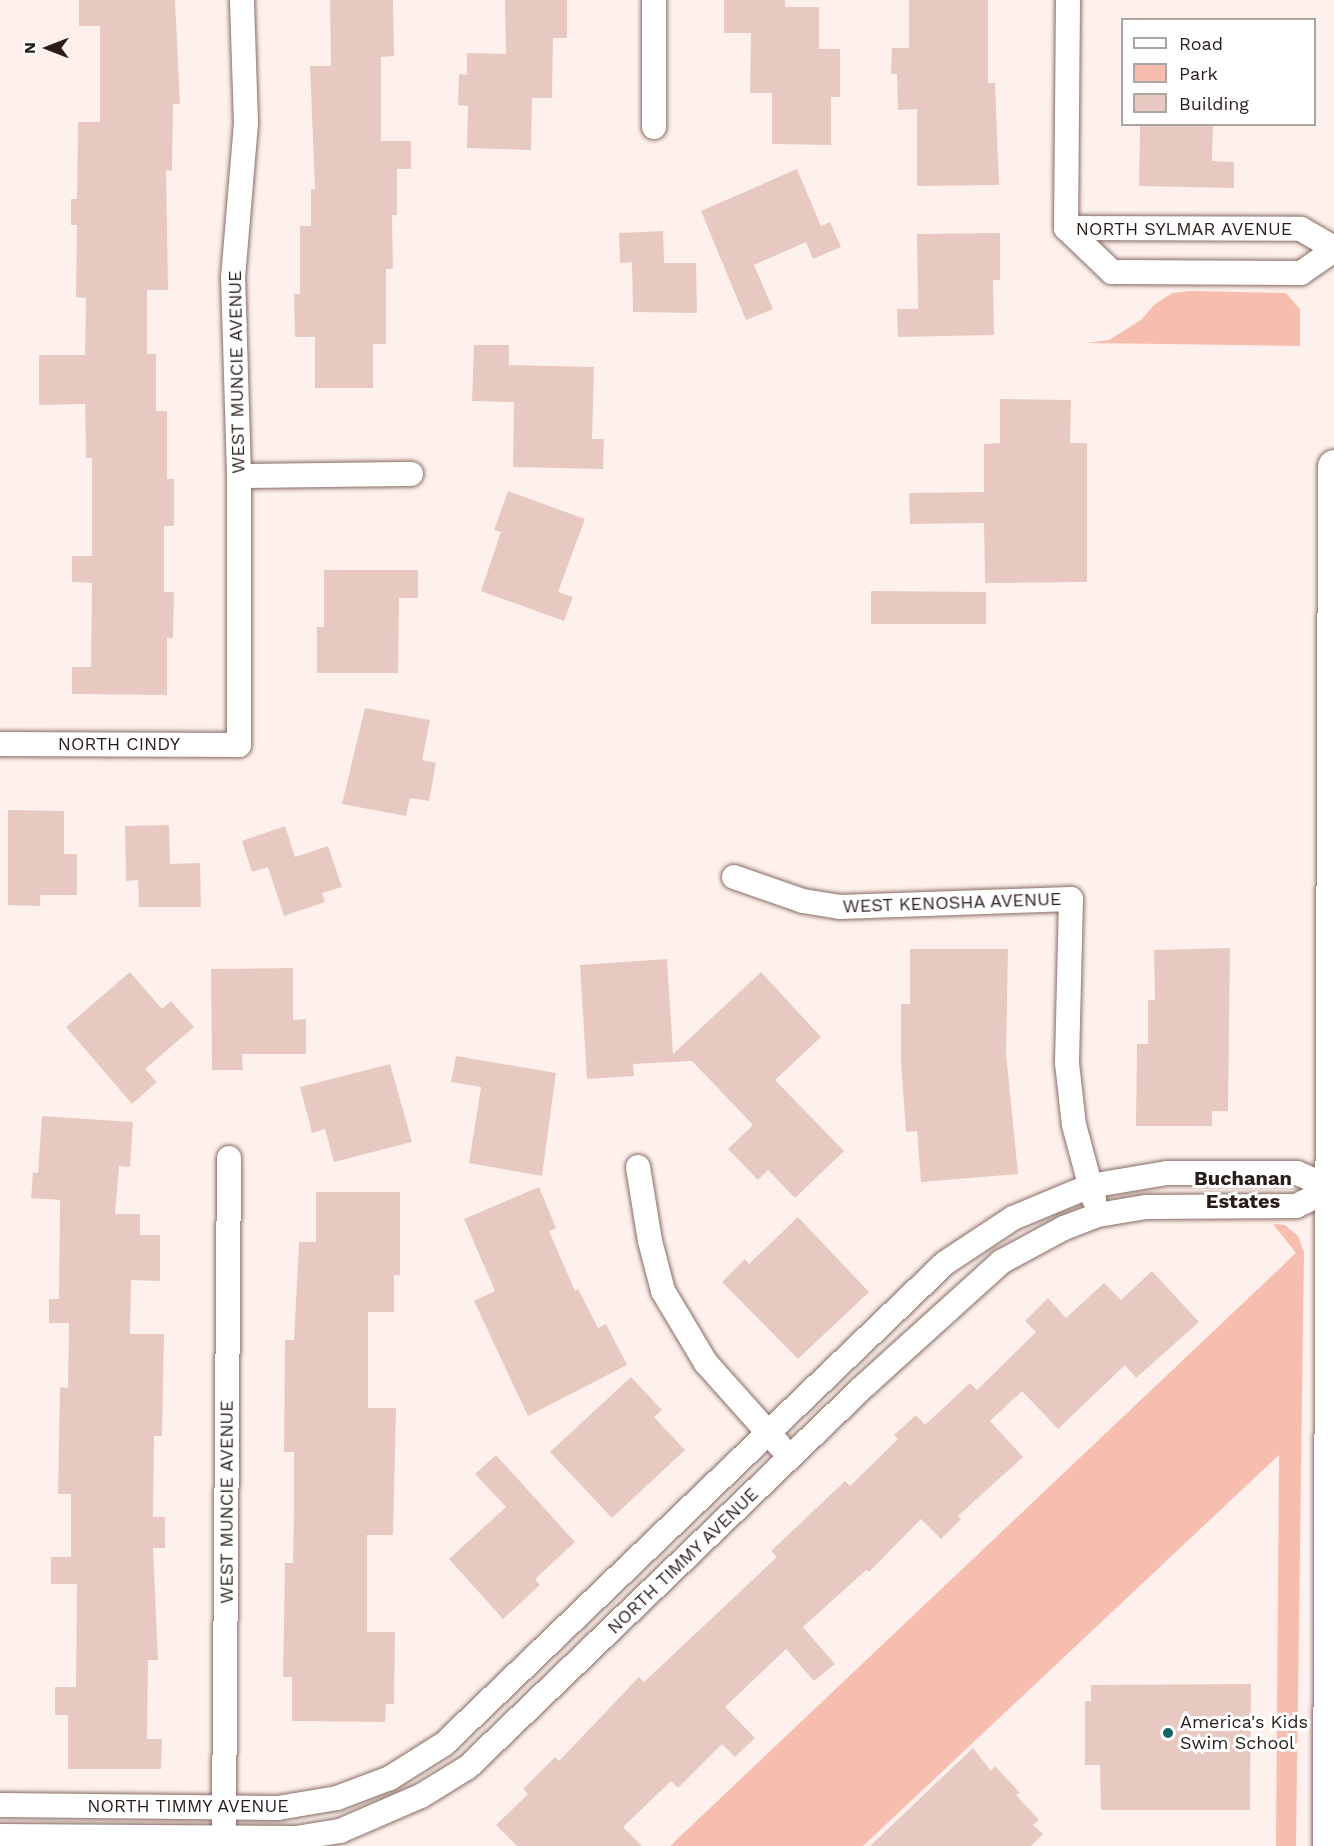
<!DOCTYPE html>
<html>
<head>
<meta charset="utf-8">
<style>
	body { margin:0 }
	#map { position:relative; width:1334px; height:1846px; overflow:hidden; background:#fef1ed; font-family:"Work Sans",sans-serif }
	div>[style] { position:absolute }
	[style*='--x'] { left:calc(var(--x)*1px); top:calc(var(--y)*1px); width:calc(var(--w)*1px); rotate:calc(var(--a)*1deg) }
	.green>* { inset:0; background:#f7bdae }
	.building>* { inset:0; background:#e8c9c1 }
	.roads { filter:drop-shadow(0 0 2px #876c65) drop-shadow(0 0 2px #876c65) }
	.minor>* { height:24px; margin:-12px; padding:0 12px; transform-origin:12px; border-radius:12px; background:#fff }
	.secondary>* { height:33px; margin:-16.5px; padding:0 16.5px; transform-origin:16.5px; border-radius:16.5px; background:#fff }
	.dots>* { width:16px; height:16px; translate:-50% -50%; box-sizing:border-box; border:3px solid #fff; border-radius:50% }
	span { translate:-50% -50%; white-space:nowrap; text-align:center; line-height:1.15; -webkit-text-stroke:6px #fff; paint-order:stroke }
	.street-label { font-size:18px; color:#291d1a }
	.poi-label { font-size:18px; color:#291d1a }
	.left { translate:0 -50%; text-align:left }
	.neighbourhood-label { font-size:20px; color:#291d1a; font-weight:700 }
	.legend { position:absolute; left:1121px; top:18px; width:195px; height:108px; box-sizing:border-box; background:#fff; border:2px solid #a9a5a3; margin:0; padding:8px 10px; list-style:none; font-size:18px; color:#291d1a }
	.legend li { display:flex; align-items:center; gap:12px; height:30px }
	.legend b { width:30px; border:2px solid #a9a5a3 }
	.north { position:absolute; left:18px; top:18px; width:60px; height:60px; -webkit-text-stroke:4px #fff; paint-order:stroke; rotate:270deg; font-size:16px; font-weight:700; line-height:24px; text-align:center; color:#291d1a }
	.north::after { content:''; display:block; margin:auto; width:21px; height:27px; background:#291d1a; clip-path:polygon(50% 0,100% 100%,50% 72%,0 100%) }
</style>
</head>
<body>
<div id="map">
	<div class="green">
		<div style="clip-path:polygon(1191px 291px,1286px 293px,1300px 309px,1300px 346px,1087px 343px,1109px 340px,1141px 320px,1154px 305px,1172px 293px)"></div>
		<div style="clip-path:polygon(1273px 1224px,1285px 1225px,1298px 1236px,1304px 1252px,1296px 1846px,1276px 1846px,1279px 1455px,863px 1846px,670px 1846px,1296px 1253px)"></div>
	</div>
	<div class="building">
		<div style="clip-path:polygon(79px 0,175px 0,180px 104px,173px 104px,172px 171px,166px 170px,168px 290px,147px 290px,147px 354px,156px 354px,156px 411px,167px 411px,167px 479px,174px 479px,174px 526px,164px 526px,164px 592px,174px 592px,173px 638px,167px 638px,167px 695px,72px 694px,72px 667px,91px 667px,92px 583px,72px 582px,72px 556px,92px 556px,92px 458px,86px 458px,85px 404px,39px 405px,39px 355px,85px 355px,86px 298px,76px 297px,77px 225px,71px 225px,71px 199px,77px 199px,78px 122px,100px 122px,100px 26px,79px 26px)"></div>
		<div style="clip-path:polygon(330px 0,393px 0,394px 56px,381px 57px,381px 141px,411px 141px,411px 169px,397px 169px,397px 215px,392px 215px,393px 269px,386px 269px,386px 344px,373px 344px,373px 388px,315px 388px,315px 337px,295px 337px,294px 294px,300px 294px,300px 226px,311px 226px,311px 189px,315px 189px,310px 66px,331px 66px)"></div>
		<div style="clip-path:polygon(505px 0,567px 0,567px 38px,553px 38px,552px 98px,532px 98px,531px 150px,467px 148px,468px 106px,458px 105px,459px 74px,467px 75px,467px 53px,506px 54px)"></div>
		<div style="clip-path:polygon(724px 0,785px 0,785px 7px,819px 7px,819px 49px,840px 49px,840px 97px,831px 97px,831px 145px,772px 144px,772px 93px,750px 93px,751px 33px,724px 33px)"></div>
		<div style="clip-path:polygon(909px 0,988px 0,988px 83px,995px 83px,999px 185px,917px 186px,917px 109px,898px 110px,897px 74px,891px 74px,892px 48px,909px 48px)"></div>
		<div style="clip-path:polygon(1140px 124px,1213px 124px,1212px 161px,1234px 162px,1234px 188px,1139px 186px)"></div>
		<div style="clip-path:polygon(797px 169px,821px 226px,830px 222px,841px 247px,813px 259px,806px 242px,754px 265px,773px 309px,746px 320px,701px 211px)"></div>
		<div style="clip-path:polygon(663px 231px,664px 263px,696px 263px,697px 313px,633px 312px,632px 262px,620px 263px,619px 233px)"></div>
		<div style="clip-path:polygon(1000px 233px,1000px 280px,993px 280px,994px 335px,898px 337px,897px 309px,918px 309px,917px 234px)"></div>
		<div style="clip-path:polygon(474px 345px,509px 345px,509px 365px,594px 367px,592px 439px,604px 439px,603px 469px,513px 467px,514px 402px,472px 401px)"></div>
		<div style="clip-path:polygon(1000px 399px,1071px 400px,1070px 443px,1087px 443px,1087px 582px,985px 583px,984px 523px,910px 524px,909px 493px,984px 492px,984px 444px,1000px 443px)"></div>
		<div style="clip-path:polygon(508px 491px,585px 519px,558px 592px,573px 597px,564px 621px,481px 591px,501px 532px,494px 530px)"></div>
		<div style="clip-path:polygon(324px 570px,418px 570px,418px 598px,399px 598px,398px 673px,317px 673px,317px 627px,324px 627px)"></div>
		<div style="clip-path:polygon(871px 591px,986px 592px,986px 624px,871px 624px)"></div>
		<div style="clip-path:polygon(365px 708px,430px 720px,422px 760px,436px 763px,429px 801px,410px 798px,406px 816px,342px 804px)"></div>
		<div style="clip-path:polygon(8px 810px,64px 811px,64px 854px,77px 854px,77px 895px,40px 895px,40px 906px,8px 905px)"></div>
		<div style="clip-path:polygon(169px 825px,170px 864px,200px 863px,201px 907px,139px 907px,138px 880px,126px 881px,125px 826px)"></div>
		<div style="clip-path:polygon(285px 826px,295px 857px,328px 846px,342px 887px,322px 893px,325px 902px,284px 916px,268px 867px,252px 872px,242px 841px)"></div>
		<div style="clip-path:polygon(1230px 948px,1228px 1111px,1212px 1111px,1212px 1126px,1136px 1126px,1137px 1044px,1148px 1044px,1148px 1000px,1155px 1000px,1154px 950px)"></div>
		<div style="clip-path:polygon(910px 949px,1008px 949px,1006px 1053px,1018px 1174px,921px 1182px,917px 1131px,906px 1132px,901px 1061px,901px 1004px,910px 1004px)"></div>
		<div style="clip-path:polygon(667px 959px,673px 1054px,761px 972px,821px 1037px,775px 1080px,844px 1151px,795px 1198px,768px 1170px,758px 1180px,728px 1149px,753px 1125px,692px 1061px,633px 1064px,634px 1076px,587px 1079px,580px 965px)"></div>
		<div style="clip-path:polygon(293px 968px,293px 1020px,306px 1019px,306px 1054px,242px 1054px,243px 1070px,212px 1070px,211px 969px)"></div>
		<div style="clip-path:polygon(130px 972px,162px 1009px,171px 1001px,194px 1027px,145px 1069px,157px 1082px,132px 1104px,66px 1027px)"></div>
		<div style="clip-path:polygon(456px 1056px,556px 1073px,542px 1176px,469px 1163px,481px 1087px,451px 1082px)"></div>
		<div style="clip-path:polygon(390px 1064px,412px 1142px,334px 1162px,325px 1129px,312px 1133px,300px 1087px)"></div>
		<div style="clip-path:polygon(42px 1116px,133px 1122px,130px 1167px,119px 1166px,115px 1214px,140px 1214px,140px 1235px,160px 1235px,160px 1281px,131px 1280px,130px 1334px,164px 1334px,162px 1436px,154px 1436px,153px 1517px,165px 1517px,165px 1548px,153px 1548px,158px 1660px,148px 1660px,147px 1739px,162px 1739px,161px 1769px,68px 1769px,68px 1715px,55px 1715px,55px 1687px,76px 1687px,77px 1584px,51px 1584px,51px 1557px,71px 1557px,71px 1494px,58px 1494px,60px 1387px,68px 1388px,69px 1323px,49px 1323px,49px 1299px,59px 1299px,60px 1200px,31px 1198px,33px 1172px,38px 1173px)"></div>
		<div style="clip-path:polygon(539px 1187px,556px 1228px,549px 1231px,575px 1291px,578px 1289px,598px 1328px,606px 1324px,627px 1365px,528px 1416px,474px 1301px,495px 1291px,464px 1219px)"></div>
		<div style="clip-path:polygon(316px 1192px,400px 1192px,400px 1275px,394px 1275px,394px 1312px,368px 1312px,368px 1408px,396px 1408px,393px 1535px,367px 1535px,367px 1632px,395px 1632px,394px 1704px,386px 1704px,385px 1722px,292px 1721px,292px 1677px,283px 1677px,285px 1563px,293px 1563px,294px 1507px,294px 1452px,284px 1452px,285px 1340px,294px 1340px,299px 1242px,316px 1242px)"></div>
		<div style="clip-path:polygon(798px 1217px,869px 1292px,798px 1359px,722px 1282px,745px 1259px,749px 1264px)"></div>
		<div style="clip-path:polygon(1152px 1271px,1199px 1322px,1136px 1378px,1125px 1365px,1058px 1429px,1022px 1391px,990px 1421px,1023px 1457px,958px 1516px,961px 1519px,941px 1539px,921px 1519px,869px 1572px,866px 1570px,803px 1627px,835px 1664px,814px 1681px,786px 1649px,725px 1707px,755px 1738px,735px 1757px,722px 1744px,678px 1788px,671px 1781px,623px 1827px,642px 1846px,517px 1846px,496px 1825px,528px 1794px,523px 1789px,555px 1757px,559px 1761px,639px 1677px,644px 1682px,777px 1557px,771px 1551px,845px 1481px,850px 1486px,898px 1439px,894px 1435px,916px 1415px,925px 1425px,970px 1383px,977px 1390px,1036px 1332px,1025px 1321px,1048px 1298px,1066px 1318px,1104px 1283px,1121px 1300px)"></div>
		<div style="clip-path:polygon(631px 1377px,662px 1410px,654px 1417px,685px 1450px,612px 1518px,550px 1452px)"></div>
		<div style="clip-path:polygon(496px 1455px,575px 1542px,535px 1579px,540px 1585px,503px 1619px,449px 1559px,506px 1507px,475px 1474px)"></div>
		<div style="clip-path:polygon(1251px 1684px,1250px 1810px,1101px 1810px,1100px 1765px,1085px 1765px,1085px 1701px,1091px 1701px,1091px 1685px)"></div>
		<div style="clip-path:polygon(973px 1748px,991px 1771px,995px 1766px,1020px 1793px,1016px 1795px,1039px 1820px,1033px 1825px,1043px 1834px,1031px 1846px,870px 1846px)"></div>
	</div>
	<div class="roads">
		<div class="minor">
			<div style="--x:654;--y:127;--w:127;--a:-90"></div>
			<div style="--x:1066;--y:228;--w:64;--a:43.7"></div>
			<div style="--x:1112;--y:272;--w:189;--a:0.3"></div>
			<div style="--x:1301;--y:273;--w:40;--a:-34.9"></div>
			<div style="--x:1066;--y:228;--w:235;--a:0.2"></div>
			<div style="--x:1301;--y:229;--w:38;--a:30"></div>
			<div style="--x:1066;--y:228;--w:228;--a:-89.5"></div>
			<div style="--x:239;--y:476;--w:172;--a:-0.7"></div>
			<div style="--x:0;--y:744;--w:239;--a:0.2"></div>
			<div style="--x:239;--y:745;--w:269;--a:-90"></div>
			<div style="--x:239;--y:476;--w:198;--a:-91.7"></div>
			<div style="--x:233;--y:278;--w:156;--a:-85.2"></div>
			<div style="--x:246;--y:123;--w:123;--a:-91.9"></div>
			<div style="--x:734;--y:877;--w:73;--a:19.2"></div>
			<div style="--x:803;--y:901;--w:37;--a:9"></div>
			<div style="--x:840;--y:907;--w:231;--a:-2"></div>
			<div style="--x:1071;--y:899;--w:164;--a:91.4"></div>
			<div style="--x:1067;--y:1063;--w:62;--a:83.6"></div>
			<div style="--x:1074;--y:1125;--w:77;--a:74.9"></div>
			<div style="--x:638;--y:1167;--w:75;--a:80.8"></div>
			<div style="--x:650;--y:1241;--w:52;--a:75.4"></div>
			<div style="--x:663;--y:1291;--w:84;--a:59.2"></div>
			<div style="--x:706;--y:1363;--w:111;--a:48.3"></div>
			<div style="--x:0;--y:1805;--w:278;--a:0.6"></div>
			<div style="--x:278;--y:1808;--w:60;--a:-9.6"></div>
			<div style="--x:337;--y:1798;--w:57;--a:-20.7"></div>
			<div style="--x:390;--y:1778;--w:64;--a:-32.2"></div>
			<div style="--x:444;--y:1744;--w:695;--a:-43.83"></div>
			<div style="--x:945;--y:1263;--w:82;--a:-33.5"></div>
			<div style="--x:1013;--y:1218;--w:83;--a:-22.6"></div>
			<div style="--x:1090;--y:1186;--w:78;--a:-9.6"></div>
			<div style="--x:1167;--y:1173;--w:130;--a:0"></div>
			<div style="--x:1297;--y:1173;--w:40;--a:23.4"></div>
			<div style="--x:224;--y:1823;--w:665;--a:-89.57"></div>
			<div style="--x:0;--y:1836;--w:296;--a:0.4"></div>
			<div style="--x:296;--y:1838;--w:45;--a:-9"></div>
			<div style="--x:340;--y:1831;--w:88;--a:-23.4"></div>
			<div style="--x:421;--y:1796;--w:55;--a:-31.7"></div>
			<div style="--x:468;--y:1767;--w:550;--a:-43.89"></div>
			<div style="--x:864;--y:1386;--w:185;--a:-42.1"></div>
			<div style="--x:1001;--y:1262;--w:72;--a:-28.4"></div>
			<div style="--x:1064;--y:1228;--w:36;--a:-21"></div>
			<div style="--x:1098;--y:1215;--w:49;--a:-9.5"></div>
			<div style="--x:1146;--y:1207;--w:150;--a:-0.4"></div>
			<div style="--x:1296;--y:1206;--w:39;--a:-26"></div>
		</div>
		<div class="secondary">
			<div style="--x:1329;--y:1846;--w:1380;--a:-89.79"></div>
		</div>
	</div>
	<div class="dots">
		<div style="left:1168px;top:1733px;background:#176563"></div>
	</div>
	<div class="street-label">
		<span style="left:1184px;top:229px">NORTH SYLMAR AVENUE</span>
		<span style="left:237px;top:372px;rotate:-91deg">WEST MUNCIE AVENUE</span>
		<span style="left:119px;top:744px">NORTH CINDY</span>
		<span style="left:952px;top:903px;rotate:-2deg">WEST KENOSHA AVENUE</span>
		<span style="left:227px;top:1502px;rotate:-90deg">WEST MUNCIE AVENUE</span>
		<span style="left:683px;top:1561px;rotate:-44deg">NORTH TIMMY AVENUE</span>
		<span style="left:188px;top:1806px">NORTH TIMMY AVENUE</span>
	</div>
	<div class="poi-label">
		<span class="left" style="left:1180px;top:1733px">America's Kids<br>Swim School</span>
	</div>
	<div class="neighbourhood-label">
		<span style="left:1243px;top:1190px">Buchanan<br>Estates</span>
	</div>
	<ul class="legend">
	<li><b style="height:8px;background:#fff"></b>Road</li>
	<li><b style="height:16px;background:#f7bdae"></b>Park</li>
	<li><b style="height:16px;background:#e8c9c1"></b>Building</li>
	</ul>
	<div class="north">N</div>
</div>
</body>
</html>
